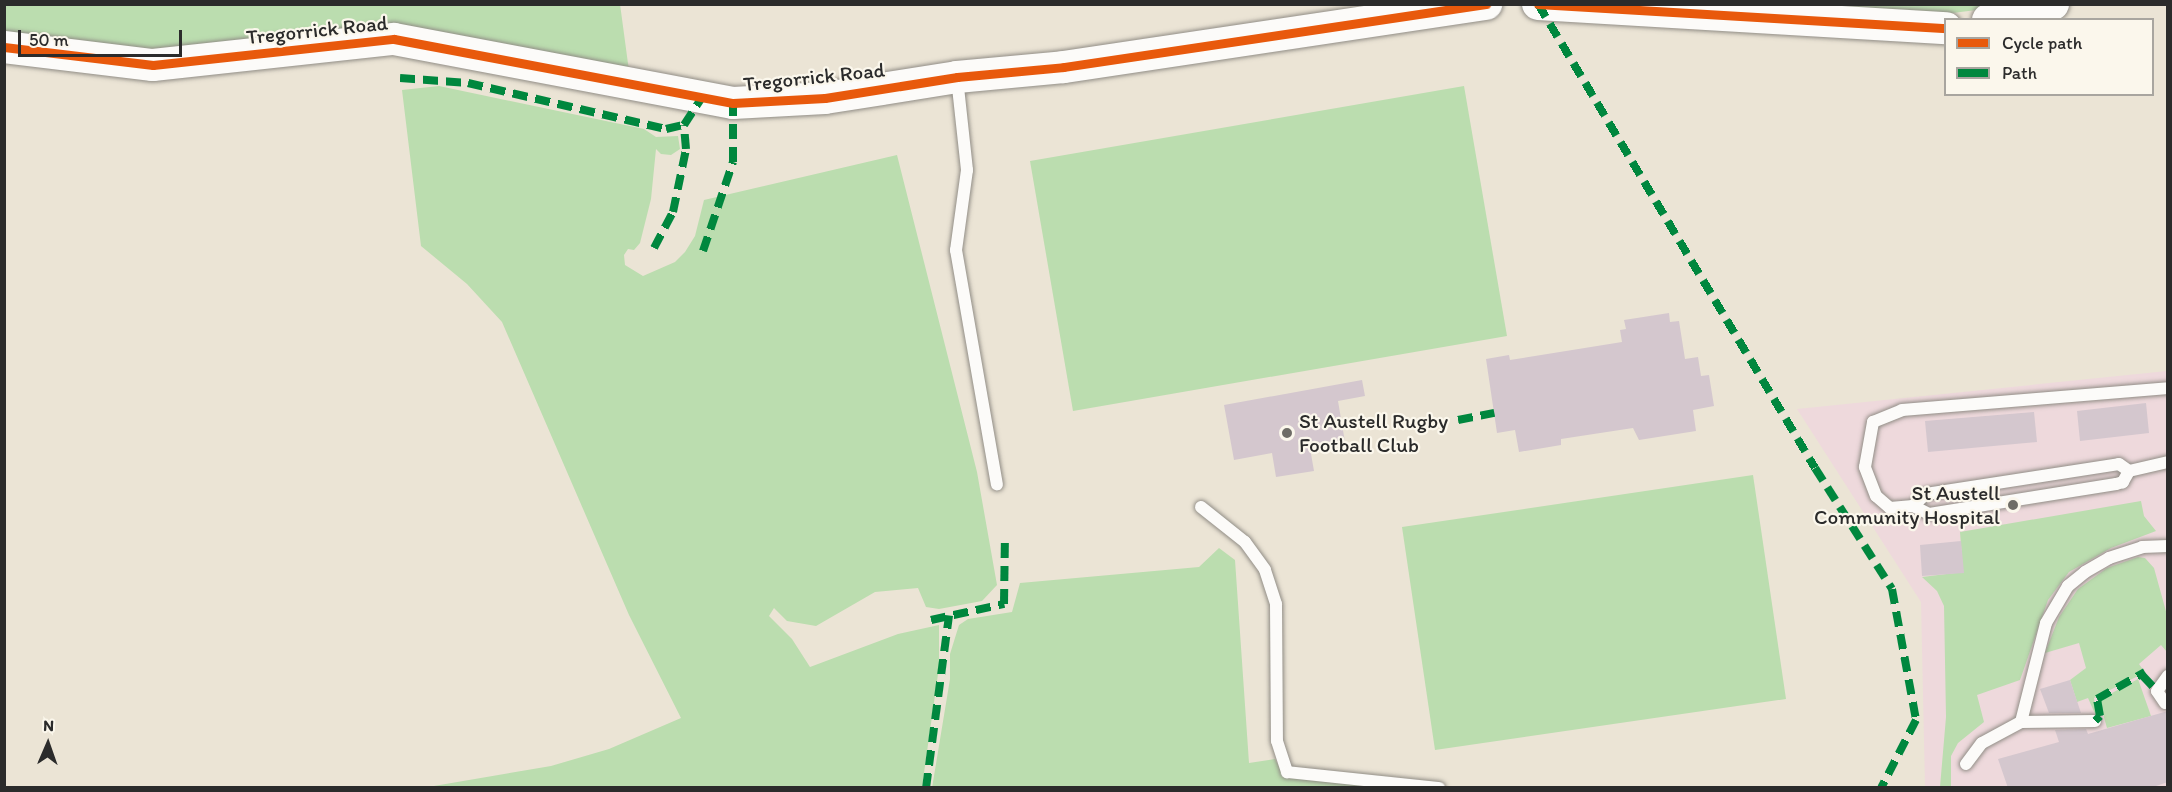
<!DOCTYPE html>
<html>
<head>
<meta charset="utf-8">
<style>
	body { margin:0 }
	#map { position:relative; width:2172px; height:792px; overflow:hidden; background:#ebe4d5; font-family:Itim,sans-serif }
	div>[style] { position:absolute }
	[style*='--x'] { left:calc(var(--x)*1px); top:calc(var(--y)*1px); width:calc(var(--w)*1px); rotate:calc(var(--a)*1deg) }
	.built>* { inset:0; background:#eed9dc }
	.green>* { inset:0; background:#bbddaf }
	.building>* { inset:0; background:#d4c7ce }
	.roads { filter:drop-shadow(0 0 2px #918d86) drop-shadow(0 0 2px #918d86) }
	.service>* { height:12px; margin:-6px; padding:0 6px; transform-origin:6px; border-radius:6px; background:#fcfbf9 }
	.tertiary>* { height:32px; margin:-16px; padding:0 16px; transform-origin:16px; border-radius:16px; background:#fcfbf9 }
	.quiet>* { height:8px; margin-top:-4px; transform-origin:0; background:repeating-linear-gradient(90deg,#00873e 0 15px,transparent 0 23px) }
	.cycleway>* { height:9px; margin:-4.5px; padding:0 4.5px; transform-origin:4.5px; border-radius:4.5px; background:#e8590c }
	.dots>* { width:16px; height:16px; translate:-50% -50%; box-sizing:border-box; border:3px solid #fbf7ec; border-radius:50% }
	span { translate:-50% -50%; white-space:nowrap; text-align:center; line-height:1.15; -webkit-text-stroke:4.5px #fbf7ec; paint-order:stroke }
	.street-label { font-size:21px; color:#2b2b2b }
	.poi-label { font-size:21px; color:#2b2b2b }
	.left { translate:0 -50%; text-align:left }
	.right { translate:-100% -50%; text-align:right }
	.frame { position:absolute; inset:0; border:6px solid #2b2b2b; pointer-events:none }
	.legend { position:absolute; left:1944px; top:18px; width:210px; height:78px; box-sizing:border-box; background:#fbf7ec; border:2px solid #a8a59f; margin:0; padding:8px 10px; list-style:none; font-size:18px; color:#2b2b2b }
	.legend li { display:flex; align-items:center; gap:12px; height:30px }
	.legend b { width:30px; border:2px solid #a8a59f }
	.north { position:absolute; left:18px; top:714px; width:60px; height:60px; -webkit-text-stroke:4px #fbf7ec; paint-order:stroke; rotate:2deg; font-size:16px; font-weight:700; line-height:24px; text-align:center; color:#2b2b2b }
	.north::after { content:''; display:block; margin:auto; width:21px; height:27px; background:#2b2b2b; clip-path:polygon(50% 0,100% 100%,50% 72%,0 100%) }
	.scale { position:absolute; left:18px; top:30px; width:164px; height:27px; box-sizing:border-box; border:3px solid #2b2b2b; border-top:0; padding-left:8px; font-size:18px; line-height:21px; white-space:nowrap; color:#2b2b2b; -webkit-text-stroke:4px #fbf7ec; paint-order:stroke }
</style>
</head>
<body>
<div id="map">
	<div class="built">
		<div style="clip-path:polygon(2167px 371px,2167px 787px,1925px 787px,1921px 602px,1797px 409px)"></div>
	</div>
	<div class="green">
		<div style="clip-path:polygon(620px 4px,629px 71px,512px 46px,157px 52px,5px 41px,5px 5px)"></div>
		<div style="clip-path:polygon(1771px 4px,2015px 5px,1945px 14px)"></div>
		<div style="clip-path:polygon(439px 86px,644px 129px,656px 137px,678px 136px,680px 149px,671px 155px,661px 154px,656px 149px,651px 199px,640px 243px,634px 250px,628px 249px,624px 255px,625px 265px,643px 276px,675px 262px,685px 252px,695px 236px,704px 200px,897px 155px,977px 472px,997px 585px,982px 601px,939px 609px,926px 607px,918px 588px,875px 592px,816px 626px,787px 621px,774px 608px,769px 616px,792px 639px,810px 667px,898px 634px,939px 625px,939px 667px,922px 787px,428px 787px,551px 766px,609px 749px,681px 718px,629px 615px,502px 322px,467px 284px,421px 246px,402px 90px)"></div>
		<div style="clip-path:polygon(1464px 86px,1507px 336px,1073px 411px,1030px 161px)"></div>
		<div style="clip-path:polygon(1753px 475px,1786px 699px,1435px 750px,1402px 527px)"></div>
		<div style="clip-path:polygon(2141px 501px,2144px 516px,2156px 531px,2111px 548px,2069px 572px,2048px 600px,2020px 680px,1977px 695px,1984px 722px,1958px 743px,1951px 756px,1951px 787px,1940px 787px,1946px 717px,1944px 606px,1937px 591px,1922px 577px,1963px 572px,1960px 532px)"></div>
		<div style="clip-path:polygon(1219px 548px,1235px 560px,1249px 763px,1275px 759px,1281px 770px,1382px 788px,932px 788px,950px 679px,950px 654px,959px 625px,968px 619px,1012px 612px,1020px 583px,1199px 567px)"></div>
		<div style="clip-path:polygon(2138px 557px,2145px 558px,2154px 568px,2167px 615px,2167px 652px,2161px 645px,2139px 664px,2144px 671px,2138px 676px,2094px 698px,2096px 716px,2088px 698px,2077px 702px,2070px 680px,2086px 668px,2079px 643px,2045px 653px,2059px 617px,2078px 589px,2107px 568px)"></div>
		<div style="clip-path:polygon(2138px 679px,2151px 716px,2107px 728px,2099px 700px)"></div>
	</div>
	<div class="building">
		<div style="clip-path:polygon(1669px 313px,1670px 322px,1679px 321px,1685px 359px,1698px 357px,1701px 376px,1709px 375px,1714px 406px,1693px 410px,1696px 431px,1639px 440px,1633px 428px,1561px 439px,1561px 445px,1519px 452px,1515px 430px,1497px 433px,1486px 359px,1509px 355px,1510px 360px,1622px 342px,1620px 330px,1626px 329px,1624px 320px)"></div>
		<div style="clip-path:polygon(1362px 380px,1365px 396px,1338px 401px,1345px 442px,1310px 448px,1314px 471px,1276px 477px,1272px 453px,1234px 460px,1224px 405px)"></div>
		<div style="clip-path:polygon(2146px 403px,2149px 433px,2080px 441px,2077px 411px)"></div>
		<div style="clip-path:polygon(2034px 412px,2037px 442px,1928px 452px,1925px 421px)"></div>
		<div style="clip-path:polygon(1961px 541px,1964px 573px,1922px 576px,1920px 545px)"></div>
		<div style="clip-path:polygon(2070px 680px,2081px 713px,2049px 713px,2040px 689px)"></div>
		<div style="clip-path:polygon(2168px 711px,2168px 782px,2150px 788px,2008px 788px,1998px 759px,2059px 742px,2055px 730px,2086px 729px,2088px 734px)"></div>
	</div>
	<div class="roads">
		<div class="service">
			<div style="--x:957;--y:78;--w:93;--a:83.8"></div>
			<div style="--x:967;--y:170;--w:81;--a:97.8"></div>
			<div style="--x:956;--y:250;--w:238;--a:80.1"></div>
			<div style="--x:2129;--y:471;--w:13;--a:119"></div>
			<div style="--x:2123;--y:482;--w:7;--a:164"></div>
			<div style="--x:2116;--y:484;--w:189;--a:170.9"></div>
			<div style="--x:1929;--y:514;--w:18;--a:-153"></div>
			<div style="--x:1913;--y:506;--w:23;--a:175"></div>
			<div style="--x:1890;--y:508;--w:18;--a:-139"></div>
			<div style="--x:1876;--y:496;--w:31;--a:-111"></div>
			<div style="--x:1865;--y:467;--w:46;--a:-79.9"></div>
			<div style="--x:1873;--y:422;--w:31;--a:-22"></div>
			<div style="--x:1902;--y:410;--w:267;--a:-4.7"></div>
			<div style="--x:2129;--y:471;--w:40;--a:-13"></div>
			<div style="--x:1913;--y:506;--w:18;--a:-43"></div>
			<div style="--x:1926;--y:494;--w:195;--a:-8.8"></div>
			<div style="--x:2119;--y:464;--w:12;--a:35"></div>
			<div style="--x:1201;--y:507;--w:56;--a:38.5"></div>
			<div style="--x:1245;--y:542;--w:34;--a:54"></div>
			<div style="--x:1265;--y:570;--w:36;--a:72"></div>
			<div style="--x:1276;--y:604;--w:137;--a:89.6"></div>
			<div style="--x:1277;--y:741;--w:33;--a:72"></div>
			<div style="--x:1287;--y:772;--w:153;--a:6"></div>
			<div style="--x:2165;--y:703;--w:14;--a:-124"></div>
			<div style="--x:2157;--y:691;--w:19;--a:-54"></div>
			<div style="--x:2095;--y:721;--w:74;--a:179.2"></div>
			<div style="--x:2021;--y:722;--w:102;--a:-75.8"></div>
			<div style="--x:2046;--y:623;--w:43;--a:-59.3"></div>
			<div style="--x:2068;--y:586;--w:22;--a:-39"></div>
			<div style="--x:2085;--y:572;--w:28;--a:-30"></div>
			<div style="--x:2109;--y:558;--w:35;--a:-18"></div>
			<div style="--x:2142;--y:547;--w:26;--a:-2"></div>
			<div style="--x:1966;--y:764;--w:26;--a:-53"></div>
			<div style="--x:1982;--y:743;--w:44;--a:-28.3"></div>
		</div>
		<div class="tertiary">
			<div style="--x:1538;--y:4;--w:409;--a:3.4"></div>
			<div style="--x:1988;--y:20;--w:67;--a:-13.8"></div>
			<div style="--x:4;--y:47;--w:150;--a:6.9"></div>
			<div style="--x:153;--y:65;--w:242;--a:-6.2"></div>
			<div style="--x:394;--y:39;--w:345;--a:10.7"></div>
			<div style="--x:733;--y:103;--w:92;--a:-3.1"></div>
			<div style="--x:825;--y:98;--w:134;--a:-9"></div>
			<div style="--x:957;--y:77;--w:107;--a:-5.3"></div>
			<div style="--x:1064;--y:67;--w:427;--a:-8.5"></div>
		</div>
	</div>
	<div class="quiet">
		<div style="--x:1538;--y:4;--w:540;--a:59.16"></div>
		<div style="--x:1815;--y:468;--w:143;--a:57.5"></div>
		<div style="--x:1892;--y:589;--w:133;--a:79.6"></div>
		<div style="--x:1916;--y:720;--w:76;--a:117.2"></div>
		<div style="--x:400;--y:78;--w:68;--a:4.2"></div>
		<div style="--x:468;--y:83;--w:203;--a:13.1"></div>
		<div style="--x:666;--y:129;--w:18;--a:-13"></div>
		<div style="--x:684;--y:125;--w:33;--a:-57"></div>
		<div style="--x:654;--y:248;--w:41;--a:-62.2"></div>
		<div style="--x:673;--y:212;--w:64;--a:-78.3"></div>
		<div style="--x:686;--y:149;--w:24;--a:-95"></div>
		<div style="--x:703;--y:251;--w:94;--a:-71.4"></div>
		<div style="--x:733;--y:162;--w:59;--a:-90"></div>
		<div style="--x:1458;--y:420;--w:37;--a:-11"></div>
		<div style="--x:931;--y:620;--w:75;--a:-12.4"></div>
		<div style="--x:1004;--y:604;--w:69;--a:-89.2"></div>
		<div style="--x:2142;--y:675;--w:22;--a:47"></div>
		<div style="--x:2095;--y:721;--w:7;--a:-45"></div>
		<div style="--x:2100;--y:716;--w:17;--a:-100"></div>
		<div style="--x:2097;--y:699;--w:55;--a:-29.4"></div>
		<div style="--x:926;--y:788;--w:174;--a:-82.4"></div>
	</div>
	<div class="cycleway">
		<div style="--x:1538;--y:4;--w:409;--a:3.4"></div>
		<div style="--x:4;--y:47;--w:150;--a:6.9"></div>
		<div style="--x:153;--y:65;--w:242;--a:-6.2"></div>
		<div style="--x:394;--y:39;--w:345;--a:10.7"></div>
		<div style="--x:733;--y:103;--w:92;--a:-3.1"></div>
		<div style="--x:825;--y:98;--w:134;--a:-9"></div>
		<div style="--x:957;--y:77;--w:107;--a:-5.3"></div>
		<div style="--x:1064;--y:67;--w:427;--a:-8.5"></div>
	</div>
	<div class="dots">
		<div style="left:1287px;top:433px;background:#6e6c66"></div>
		<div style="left:2013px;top:505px;background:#6e6c66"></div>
	</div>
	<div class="street-label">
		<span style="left:317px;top:30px;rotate:-6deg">Tregorrick Road</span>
		<span style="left:814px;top:77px;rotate:-6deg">Tregorrick Road</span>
	</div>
	<div class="poi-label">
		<span class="left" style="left:1299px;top:433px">St Austell Rugby<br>Football Club</span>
		<span class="right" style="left:2000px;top:505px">St Austell<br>Community Hospital</span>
	</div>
	<div class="frame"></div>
	<ul class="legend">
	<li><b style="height:8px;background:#e8590c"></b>Cycle path</li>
	<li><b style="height:8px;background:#00873e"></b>Path</li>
	</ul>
	<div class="north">N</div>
	<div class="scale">50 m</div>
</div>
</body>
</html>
